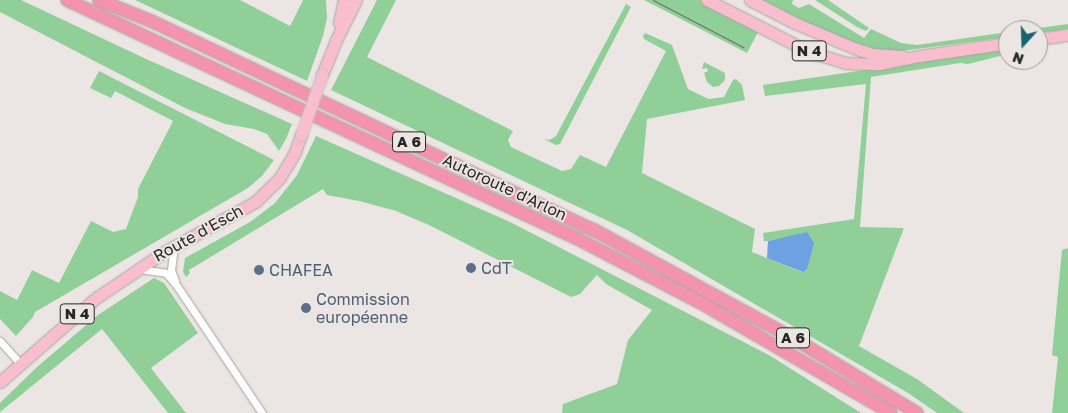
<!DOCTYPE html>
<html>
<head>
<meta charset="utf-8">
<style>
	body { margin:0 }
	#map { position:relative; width:1068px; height:413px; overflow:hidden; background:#ebe6e3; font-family:"Golos Text",sans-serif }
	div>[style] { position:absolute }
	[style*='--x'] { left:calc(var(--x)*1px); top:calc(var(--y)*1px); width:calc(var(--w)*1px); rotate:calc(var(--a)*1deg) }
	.green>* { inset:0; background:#90d098 }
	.water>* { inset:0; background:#6ca2e1 }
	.roads { filter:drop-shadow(0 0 1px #a8a4a1) drop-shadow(0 0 1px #a8a4a1) }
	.street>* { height:7px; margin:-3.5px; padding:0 3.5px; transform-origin:3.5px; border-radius:3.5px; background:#fff }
	.primary>* { height:11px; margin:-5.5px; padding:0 5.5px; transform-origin:5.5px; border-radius:5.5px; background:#f8bece }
	.highway>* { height:12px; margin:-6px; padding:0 6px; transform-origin:6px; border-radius:6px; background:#f393ae }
	.tram>* { height:1px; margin:-0.5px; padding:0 0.5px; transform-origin:0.5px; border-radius:0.5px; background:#6e6b69 }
	.bridges { filter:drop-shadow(0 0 1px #c3c2c2) drop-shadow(0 0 1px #c3c2c2) }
	.primary-bridge>* { height:11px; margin:-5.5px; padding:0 5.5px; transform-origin:5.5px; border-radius:5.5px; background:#f8bece }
	.dots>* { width:14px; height:14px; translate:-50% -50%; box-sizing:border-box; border:2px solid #ebe6e3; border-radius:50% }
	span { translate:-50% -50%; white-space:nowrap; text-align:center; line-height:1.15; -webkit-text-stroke:4px #ebe6e3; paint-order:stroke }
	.shield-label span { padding:1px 4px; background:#ebe6e3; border:1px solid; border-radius:4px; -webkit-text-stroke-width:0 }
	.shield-label { font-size:15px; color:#282625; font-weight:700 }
	.street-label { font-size:16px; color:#282625 }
	.service-label { font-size:16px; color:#4e5e75 }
	.left { translate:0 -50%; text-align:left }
	.north { position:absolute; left:998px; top:20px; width:50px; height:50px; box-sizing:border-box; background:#ebe6e3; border:1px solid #9d9997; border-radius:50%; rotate:200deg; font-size:14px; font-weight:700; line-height:20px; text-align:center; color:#282625 }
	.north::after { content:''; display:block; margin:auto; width:18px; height:22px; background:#17636e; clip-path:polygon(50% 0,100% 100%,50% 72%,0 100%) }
</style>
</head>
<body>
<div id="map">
	<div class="green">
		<div style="clip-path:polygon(0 0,21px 0,144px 58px,292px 124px,286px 139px,279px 151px,267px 134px,254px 129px,225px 124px,185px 108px,0 12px)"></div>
		<div style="clip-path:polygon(135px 0,240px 0,290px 26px,303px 0,326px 0,327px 18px,323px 36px,307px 81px)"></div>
		<div style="clip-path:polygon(377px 0,396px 0,367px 57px,513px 131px,508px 140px,511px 147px,562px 171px,571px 169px,580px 155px,606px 167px,666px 51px,644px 39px,643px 36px,645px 33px,672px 45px,688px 89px,704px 97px,709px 99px,724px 97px,733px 80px,736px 79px,742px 85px,745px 100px,647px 119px,642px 173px,755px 229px,752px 252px,802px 272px,807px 233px,768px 241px,764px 241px,763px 233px,854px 219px,866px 84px,765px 96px,763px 85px,1008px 49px,1008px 54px,968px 64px,960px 63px,871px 77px,860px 227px,904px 228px,859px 346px,917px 379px,964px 413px,937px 413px,908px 393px,627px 230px,331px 90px)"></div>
		<div style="clip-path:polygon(644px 0,700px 0,759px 30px,747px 53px)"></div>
		<div style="clip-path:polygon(763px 0,793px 0,792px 4px,799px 8px,809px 4px,864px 38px,871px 29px,901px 43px,917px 45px,1008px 32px,1008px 37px,886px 53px,834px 37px)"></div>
		<div style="clip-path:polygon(815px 0,828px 0,869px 28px,866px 31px,857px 27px)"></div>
		<div style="clip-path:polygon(626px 4px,631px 7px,560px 144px,556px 145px,544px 139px,550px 140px,556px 136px)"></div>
		<div style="clip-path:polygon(1068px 24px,1068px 29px,1038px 33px,1038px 30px,1025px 30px)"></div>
		<div style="clip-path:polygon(704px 62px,725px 73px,725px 80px,719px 86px,713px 87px,707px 82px,704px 73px,708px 71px,707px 68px,702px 69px)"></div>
		<div style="clip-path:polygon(99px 71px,274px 160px,262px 176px,248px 188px,35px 312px,33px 317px,16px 336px,0 319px,0 291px,17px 300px,32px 270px,59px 283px,91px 221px,113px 232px,126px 229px,138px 197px,138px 189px,173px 121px,115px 91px,111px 98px,90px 88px)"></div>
		<div style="clip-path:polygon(316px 136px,512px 223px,769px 355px,861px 413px,562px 413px,563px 404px,617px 384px,628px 340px,652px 310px,606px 284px,597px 275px,580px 294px,571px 297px,429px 225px,396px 211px,359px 201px,327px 195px,323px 189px,189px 270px,190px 273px,186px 277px,183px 272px,185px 258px,250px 222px,275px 203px,297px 175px)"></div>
		<div style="clip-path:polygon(1068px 248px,1068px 413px,1052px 413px,1058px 357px,1052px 355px,1062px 250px)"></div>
		<div style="clip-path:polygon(154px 278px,164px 283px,198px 333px,151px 368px,186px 413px,168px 413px,102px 329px,0 412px,0 403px,37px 367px,98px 315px)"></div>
	</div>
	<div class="water">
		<div style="clip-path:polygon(807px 232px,814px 243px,807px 269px,803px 272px,767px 258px,768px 241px)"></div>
	</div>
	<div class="roads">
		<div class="street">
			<div style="--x:174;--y:246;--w:24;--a:97"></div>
			<div style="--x:171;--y:270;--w:12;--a:70"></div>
			<div style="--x:139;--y:269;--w:27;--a:8"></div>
			<div style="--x:166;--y:273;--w:17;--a:50"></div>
			<div style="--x:177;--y:286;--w:153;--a:56.2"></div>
			<div style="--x:0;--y:341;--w:30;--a:48"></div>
		</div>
		<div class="primary">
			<div style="--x:707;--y:0;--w:115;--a:26.8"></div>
			<div style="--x:810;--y:52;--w:37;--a:17"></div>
			<div style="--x:845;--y:63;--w:34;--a:2"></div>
			<div style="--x:879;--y:64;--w:41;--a:-11.3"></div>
			<div style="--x:919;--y:56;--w:90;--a:-8.3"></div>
			<div style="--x:750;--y:0;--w:51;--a:27.1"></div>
			<div style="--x:795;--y:23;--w:64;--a:23"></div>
			<div style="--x:854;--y:48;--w:20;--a:18"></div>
			<div style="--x:873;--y:54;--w:29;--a:4"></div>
			<div style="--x:339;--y:23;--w:24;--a:-78"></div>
			<div style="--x:1038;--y:39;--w:30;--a:-8"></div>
			<div style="--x:322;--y:75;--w:38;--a:-68"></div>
			<div style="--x:336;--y:40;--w:45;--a:-63.4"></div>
			<div style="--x:0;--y:382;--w:128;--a:-41.2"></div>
			<div style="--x:96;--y:298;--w:82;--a:-34.1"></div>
			<div style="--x:164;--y:252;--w:104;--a:-28.8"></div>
			<div style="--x:255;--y:202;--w:33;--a:-44"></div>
			<div style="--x:279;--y:179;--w:31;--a:-59"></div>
			<div style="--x:295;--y:152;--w:18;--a:-71"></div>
		</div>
		<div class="highway">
			<div style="--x:67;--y:0;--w:564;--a:25.07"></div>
			<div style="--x:578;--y:239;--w:141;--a:27.5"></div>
			<div style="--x:703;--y:304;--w:217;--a:30.1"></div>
			<div style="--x:99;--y:0;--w:56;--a:22"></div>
			<div style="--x:151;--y:21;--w:490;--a:25.3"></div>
			<div style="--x:594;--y:230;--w:226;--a:28.5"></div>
			<div style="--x:793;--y:338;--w:145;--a:31.2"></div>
		</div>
	</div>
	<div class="tram">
		<div style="--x:653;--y:0;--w:102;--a:27.6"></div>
	</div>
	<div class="bridges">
		<div class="primary-bridge">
			<div style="--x:301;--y:135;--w:64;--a:-70.7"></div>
		</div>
	</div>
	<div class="dots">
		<div style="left:471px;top:268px;background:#5c6f8a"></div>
		<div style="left:259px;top:270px;background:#5c6f8a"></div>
		<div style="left:306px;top:308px;background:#5c6f8a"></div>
	</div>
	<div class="shield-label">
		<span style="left:809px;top:51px">N 4</span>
		<span style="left:409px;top:142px">A 6</span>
		<span style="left:77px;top:314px">N 4</span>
		<span style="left:793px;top:338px">A 6</span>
	</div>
	<div class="street-label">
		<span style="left:505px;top:187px;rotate:25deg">Autoroute d'Arlon</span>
		<span style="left:198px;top:233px;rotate:-29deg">Route d'Esch</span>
	</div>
	<div class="service-label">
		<span class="left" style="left:481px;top:268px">CdT</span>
		<span class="left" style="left:269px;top:270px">CHAFEA</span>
		<span class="left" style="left:316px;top:308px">Commission<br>européenne</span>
	</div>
	<div class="north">N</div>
</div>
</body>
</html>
